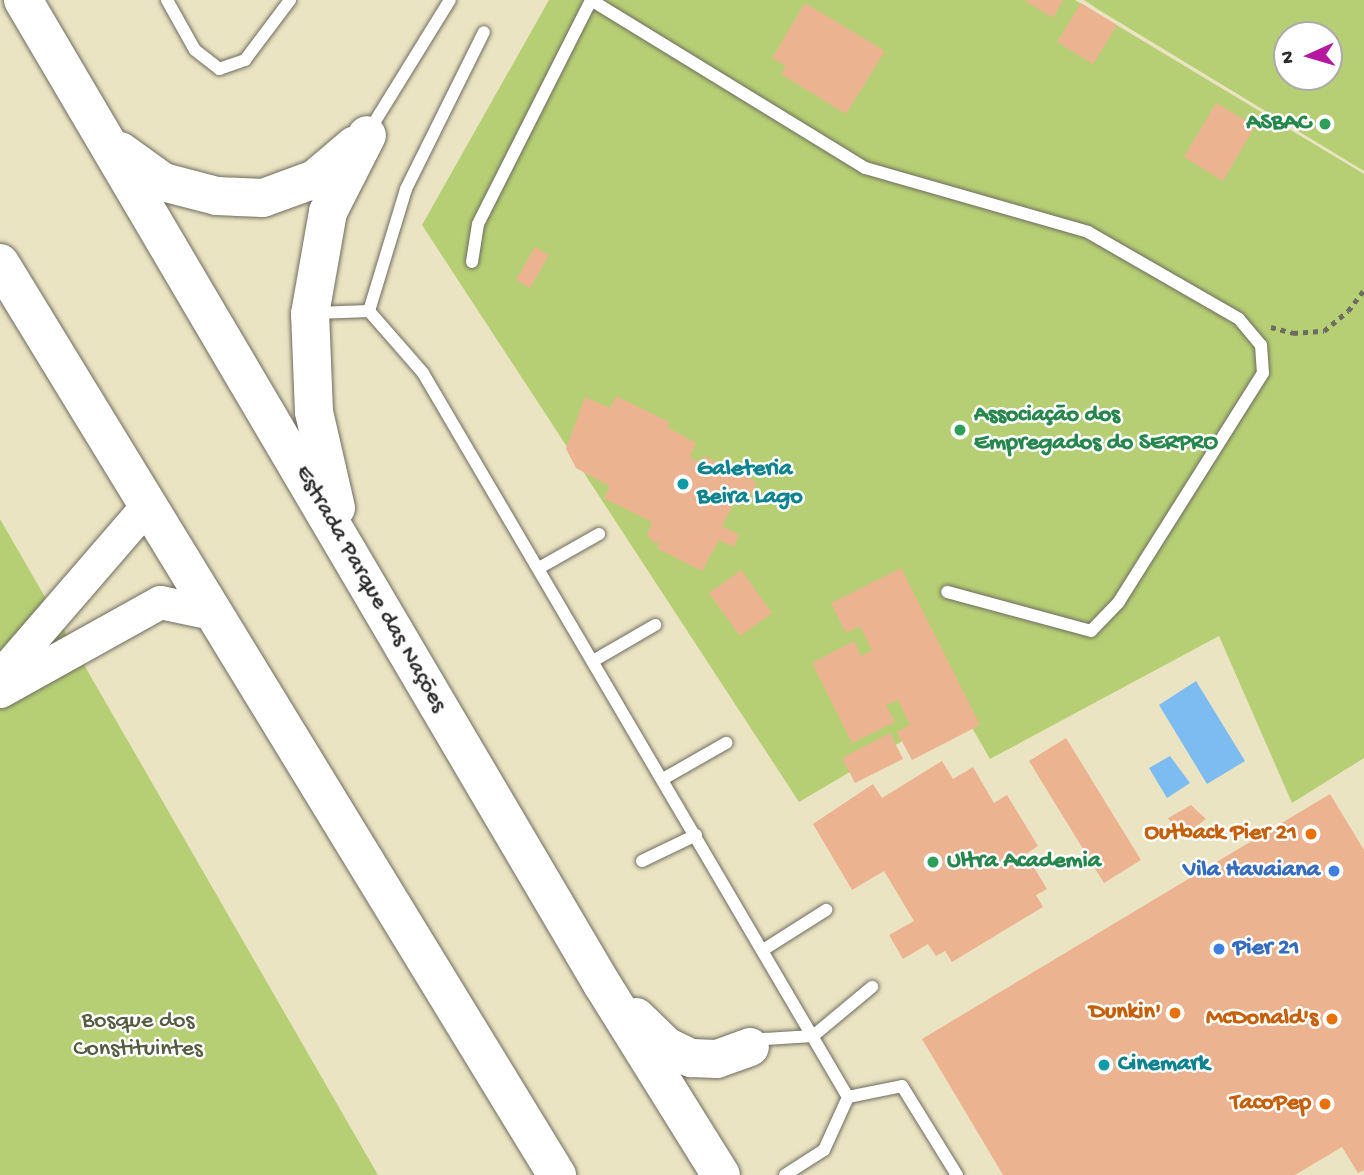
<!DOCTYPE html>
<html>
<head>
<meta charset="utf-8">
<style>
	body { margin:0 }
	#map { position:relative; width:1364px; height:1175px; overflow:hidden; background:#ebe4c3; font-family:"Gochi Hand",sans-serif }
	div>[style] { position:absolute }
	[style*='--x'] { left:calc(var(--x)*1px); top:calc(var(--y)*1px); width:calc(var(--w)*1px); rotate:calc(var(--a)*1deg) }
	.green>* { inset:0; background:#b7cf74 }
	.water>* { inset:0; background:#7cbcf0 }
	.building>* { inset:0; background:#ecb391 }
	.path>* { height:4.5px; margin-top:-2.25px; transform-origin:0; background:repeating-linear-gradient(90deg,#6e6c60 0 5px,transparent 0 10px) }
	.roads { filter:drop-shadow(0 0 2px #6e6c60) drop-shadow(0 0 2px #6e6c60) }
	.lane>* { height:12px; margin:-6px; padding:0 6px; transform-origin:6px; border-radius:6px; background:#fff }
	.secondary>* { height:33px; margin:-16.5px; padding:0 16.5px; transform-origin:16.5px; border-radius:16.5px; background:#fff }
	.highway>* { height:38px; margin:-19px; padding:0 19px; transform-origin:19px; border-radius:19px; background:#fff }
	.dots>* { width:19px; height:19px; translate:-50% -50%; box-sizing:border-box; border:4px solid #fff; border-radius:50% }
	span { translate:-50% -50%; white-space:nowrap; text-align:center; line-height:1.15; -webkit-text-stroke:5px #fff; paint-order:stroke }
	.leisure-label { font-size:24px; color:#27864d; font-weight:700 }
	.right { translate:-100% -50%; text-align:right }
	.left { translate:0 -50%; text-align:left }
	.culture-label { font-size:24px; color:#0d838f; font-weight:700 }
	.street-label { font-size:24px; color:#2b2b2b }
	.food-label { font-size:24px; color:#c56008; font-weight:700 }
	.shop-label { font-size:24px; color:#366cbe; font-weight:700 }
	.park-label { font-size:24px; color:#555c41 }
	.north { position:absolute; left:1273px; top:21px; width:70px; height:70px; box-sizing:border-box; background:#fff; border:2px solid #aaa; border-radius:50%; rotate:266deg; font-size:19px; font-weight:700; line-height:28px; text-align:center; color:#2b2b2b }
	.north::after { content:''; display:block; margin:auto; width:24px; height:32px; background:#b5179e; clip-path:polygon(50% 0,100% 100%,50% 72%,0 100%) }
</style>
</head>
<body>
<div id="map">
	<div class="green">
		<div style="clip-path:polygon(549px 0,1075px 0,1364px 174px,1364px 758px,1292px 803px,1219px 636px,990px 759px,960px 707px,799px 802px,422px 225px)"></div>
		<div style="clip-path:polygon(evenodd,1084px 0,1364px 0,1364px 171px,1099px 10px,1084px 0,1287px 35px,1329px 35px,1329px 77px,1287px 77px,1287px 35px)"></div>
		<div style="clip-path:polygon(0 519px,378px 1175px,0 1175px)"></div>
	</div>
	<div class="water">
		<div style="clip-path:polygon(1196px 681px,1245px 761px,1207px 784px,1159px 705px)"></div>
		<div style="clip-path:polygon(1170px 756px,1190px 783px,1167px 798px,1149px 768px)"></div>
	</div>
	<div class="building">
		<div style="clip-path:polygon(1024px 0,1063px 0,1053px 18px)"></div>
		<div style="clip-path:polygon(805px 3px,885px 51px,846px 114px,781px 74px,786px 66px,772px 58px)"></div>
		<div style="clip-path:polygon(1081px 3px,1117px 25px,1093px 64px,1057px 42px)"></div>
		<div style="clip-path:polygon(1216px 103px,1255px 126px,1223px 181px,1184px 157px)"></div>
		<div style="clip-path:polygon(535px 247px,549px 255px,530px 288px,516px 280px)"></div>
		<div style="clip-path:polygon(616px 396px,669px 422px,667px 427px,696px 443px,690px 457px,701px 463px,704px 456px,757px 482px,747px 502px,737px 497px,722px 526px,739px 535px,734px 547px,719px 540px,702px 571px,657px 548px,660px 542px,655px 543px,647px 535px,652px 522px,604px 498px,610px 486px,576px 468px,566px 449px,585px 397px,610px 408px)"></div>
		<div style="clip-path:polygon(901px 568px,980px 725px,912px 760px,897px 732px,910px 725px,898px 700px,886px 705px,895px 722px,852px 743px,812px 663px,854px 641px,861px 656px,872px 650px,860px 626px,846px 633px,831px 603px)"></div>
		<div style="clip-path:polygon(741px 570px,772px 613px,740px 636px,709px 593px)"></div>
		<div style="clip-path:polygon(890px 733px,903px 759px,855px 783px,842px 758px)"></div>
		<div style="clip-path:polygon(1066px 738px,1141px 860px,1104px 883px,1029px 761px)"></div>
		<div style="clip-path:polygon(942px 761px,953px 779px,973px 767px,994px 803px,1007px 795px,1038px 846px,1026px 854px,1047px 889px,1036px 895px,1043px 907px,952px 962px,945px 951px,936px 956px,928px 944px,903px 959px,889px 935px,914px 921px,884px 871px,852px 890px,813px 824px,873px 784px,882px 798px)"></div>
		<div style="clip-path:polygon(1330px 794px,1364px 850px,1364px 1170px,1358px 1173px,1342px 1147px,1295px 1175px,1003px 1175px,922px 1039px)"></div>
		<div style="clip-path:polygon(1191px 805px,1206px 819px,1179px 839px,1172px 837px,1175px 829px,1168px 818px)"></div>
	</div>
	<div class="path">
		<div style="--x:1271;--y:327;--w:23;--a:15"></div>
		<div style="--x:1293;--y:333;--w:31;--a:-4"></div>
		<div style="--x:1324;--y:331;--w:31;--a:-40"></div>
		<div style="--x:1348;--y:311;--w:26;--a:-53"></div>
	</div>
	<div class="roads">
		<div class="lane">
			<div style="--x:167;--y:0;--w:57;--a:60.8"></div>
			<div style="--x:195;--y:50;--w:31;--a:38"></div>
			<div style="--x:219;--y:69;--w:28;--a:-19"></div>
			<div style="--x:245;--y:60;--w:75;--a:-53.1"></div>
			<div style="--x:591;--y:0;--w:321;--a:31.5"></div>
			<div style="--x:865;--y:168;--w:232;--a:16"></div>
			<div style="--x:1088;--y:232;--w:174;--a:29.9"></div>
			<div style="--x:1239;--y:319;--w:34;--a:50"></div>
			<div style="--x:1261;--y:345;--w:28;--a:86"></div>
			<div style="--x:1263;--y:373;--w:271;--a:122.2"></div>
			<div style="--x:1119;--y:602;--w:40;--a:134"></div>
			<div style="--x:1091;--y:631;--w:149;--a:-164.8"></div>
			<div style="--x:369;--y:131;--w:154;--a:-58.3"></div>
			<div style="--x:472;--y:262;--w:38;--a:-81"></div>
			<div style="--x:478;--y:224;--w:251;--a:-63.2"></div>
			<div style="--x:369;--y:311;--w:127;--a:-73.1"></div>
			<div style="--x:406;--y:189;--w:175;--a:-63.6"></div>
			<div style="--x:316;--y:313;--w:53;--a:-2.2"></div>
			<div style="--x:369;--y:311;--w:82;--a:48.9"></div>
			<div style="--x:423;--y:373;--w:840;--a:59.59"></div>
			<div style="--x:539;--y:568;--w:69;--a:-29.5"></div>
			<div style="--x:593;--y:661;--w:72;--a:-30.1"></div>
			<div style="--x:663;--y:779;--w:73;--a:-29.7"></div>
			<div style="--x:642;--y:861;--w:60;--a:-25.7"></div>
			<div style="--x:763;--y:950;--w:75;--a:-32.4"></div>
			<div style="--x:754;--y:1045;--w:13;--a:-29"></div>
			<div style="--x:765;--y:1039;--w:48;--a:-3.6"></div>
			<div style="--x:813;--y:1036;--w:77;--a:-39.7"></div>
			<div style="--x:785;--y:1175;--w:46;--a:-32.7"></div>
			<div style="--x:824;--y:1150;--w:58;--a:-65.6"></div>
			<div style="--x:848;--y:1097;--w:55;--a:-11.5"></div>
			<div style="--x:902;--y:1086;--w:105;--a:58.3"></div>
		</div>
		<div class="secondary">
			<div style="--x:0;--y:676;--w:223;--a:-49.2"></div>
			<div style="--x:0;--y:691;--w:183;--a:-29.1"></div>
			<div style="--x:160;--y:602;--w:57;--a:12.1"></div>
		</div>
		<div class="highway">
			<div style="--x:23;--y:0;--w:1142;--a:59.53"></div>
			<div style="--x:602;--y:984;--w:225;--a:58.1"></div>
			<div style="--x:120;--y:151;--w:53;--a:35.8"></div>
			<div style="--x:163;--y:182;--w:56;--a:14.5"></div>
			<div style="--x:217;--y:196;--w:46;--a:2.5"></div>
			<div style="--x:263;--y:198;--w:55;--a:-20.1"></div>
			<div style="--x:315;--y:179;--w:52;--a:-40.4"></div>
			<div style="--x:0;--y:263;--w:1069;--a:58.59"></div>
			<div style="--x:336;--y:508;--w:98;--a:-102.9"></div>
			<div style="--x:314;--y:412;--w:98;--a:-92.3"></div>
			<div style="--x:310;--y:314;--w:104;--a:-80"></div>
			<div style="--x:328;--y:212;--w:86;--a:-63.1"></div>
			<div style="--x:636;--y:1017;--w:42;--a:44"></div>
			<div style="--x:666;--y:1046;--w:28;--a:26"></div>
			<div style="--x:691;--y:1058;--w:26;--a:2"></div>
			<div style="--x:717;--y:1059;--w:35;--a:-20"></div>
		</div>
	</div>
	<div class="dots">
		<div style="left:1325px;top:124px;background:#2e9e5b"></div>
		<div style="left:960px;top:430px;background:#2e9e5b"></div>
		<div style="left:683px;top:484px;background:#0f9aa8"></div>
		<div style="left:1311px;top:834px;background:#e8710a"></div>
		<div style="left:933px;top:862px;background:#2e9e5b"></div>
		<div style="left:1334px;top:871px;background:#3f7fe0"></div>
		<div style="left:1219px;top:949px;background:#3f7fe0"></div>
		<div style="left:1175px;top:1013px;background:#e8710a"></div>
		<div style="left:1332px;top:1019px;background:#e8710a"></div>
		<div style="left:1104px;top:1065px;background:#0f9aa8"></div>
		<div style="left:1325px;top:1104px;background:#e8710a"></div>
	</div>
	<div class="leisure-label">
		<span class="right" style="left:1311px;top:124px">ASBAC</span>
		<span class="left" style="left:974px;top:430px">Associação dos<br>Empregados do SERPRO</span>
		<span class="left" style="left:947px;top:862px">Ultra Academia</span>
	</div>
	<div class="culture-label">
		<span class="left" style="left:697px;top:484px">Galeteria<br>Beira Lago</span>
		<span class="left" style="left:1118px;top:1065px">Cinemark</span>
	</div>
	<div class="street-label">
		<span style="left:370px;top:589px;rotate:60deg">Estrada Parque das Nações</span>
	</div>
	<div class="food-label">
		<span class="right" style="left:1297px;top:834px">Outback Pier 21</span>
		<span class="right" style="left:1161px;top:1013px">Dunkin'</span>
		<span class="right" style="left:1318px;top:1019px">McDonald's</span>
		<span class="right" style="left:1311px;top:1104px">TacoPep</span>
	</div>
	<div class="shop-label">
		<span class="right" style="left:1320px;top:871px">Vila Havaiana</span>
		<span class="left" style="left:1233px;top:949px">Pier 21</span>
	</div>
	<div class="park-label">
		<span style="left:138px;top:1036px">Bosque dos<br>Constituintes</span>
	</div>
	<div class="north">N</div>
</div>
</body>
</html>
